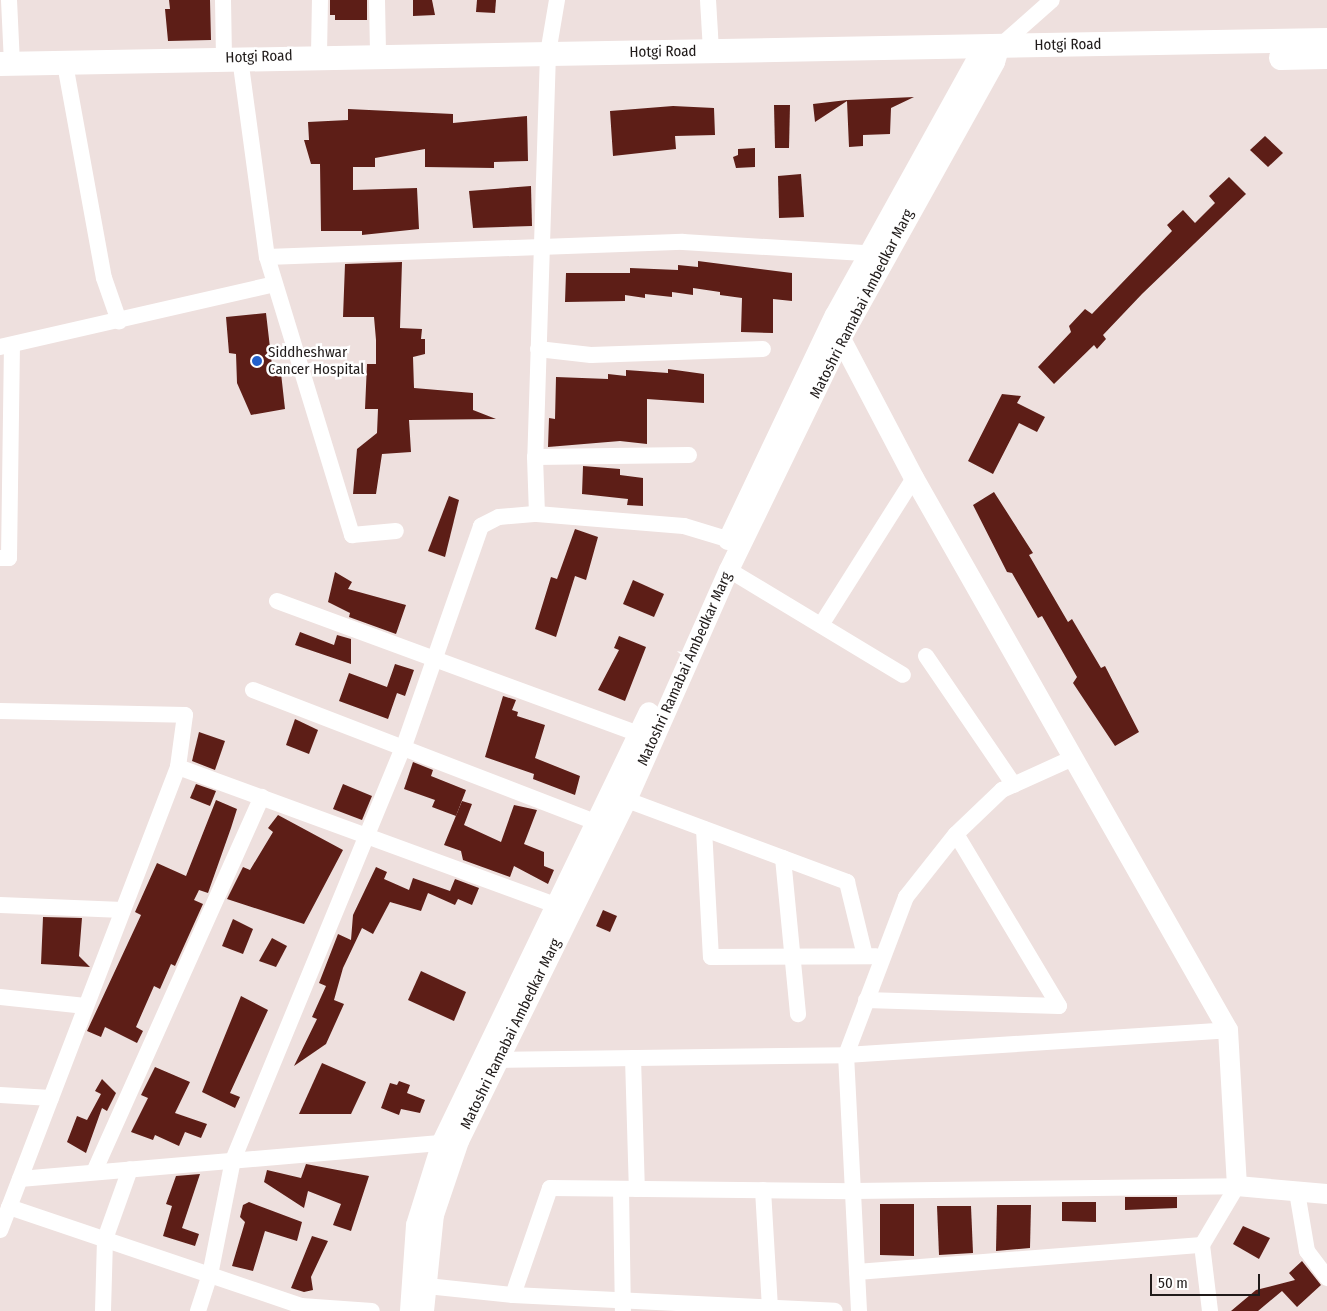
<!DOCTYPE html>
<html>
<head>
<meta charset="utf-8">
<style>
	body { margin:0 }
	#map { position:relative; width:1327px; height:1311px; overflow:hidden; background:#eee0de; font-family:"Fira Sans Condensed",sans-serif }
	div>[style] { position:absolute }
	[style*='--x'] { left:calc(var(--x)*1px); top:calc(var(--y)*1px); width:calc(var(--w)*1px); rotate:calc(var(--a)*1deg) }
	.building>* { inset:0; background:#5d1e17 }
	.minor>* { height:16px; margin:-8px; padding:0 8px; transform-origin:8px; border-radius:8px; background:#fff }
	.tertiary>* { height:20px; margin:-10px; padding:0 10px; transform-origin:10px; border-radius:10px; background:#fff }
	.secondary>* { height:24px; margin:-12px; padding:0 12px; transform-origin:12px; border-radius:12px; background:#fff }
	.dots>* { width:14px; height:14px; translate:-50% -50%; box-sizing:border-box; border:2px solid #fff; border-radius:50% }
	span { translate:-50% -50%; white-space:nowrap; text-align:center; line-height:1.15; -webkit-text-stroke:5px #fff; paint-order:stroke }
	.street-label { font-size:15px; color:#201b1a }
	.poi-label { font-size:15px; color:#201b1a }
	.left { translate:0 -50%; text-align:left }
	.scale { position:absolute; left:1150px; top:1274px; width:110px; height:22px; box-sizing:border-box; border:2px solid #201b1a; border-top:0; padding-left:6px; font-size:15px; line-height:18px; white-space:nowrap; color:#201b1a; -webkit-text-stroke:4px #fff; paint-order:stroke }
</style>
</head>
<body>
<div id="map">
	<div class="building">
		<div style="clip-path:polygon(169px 0,210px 0,211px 40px,168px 41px,165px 9px,170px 9px)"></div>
		<div style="clip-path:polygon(330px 0,367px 0,367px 20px,335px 20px,335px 15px,330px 15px)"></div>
		<div style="clip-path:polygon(413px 0,432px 0,435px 15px,413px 16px)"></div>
		<div style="clip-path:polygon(477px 0,496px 0,495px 13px,476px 12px)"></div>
		<div style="clip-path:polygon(914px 97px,891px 108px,890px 134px,863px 135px,863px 146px,849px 147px,847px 101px,815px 122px,813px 104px,847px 100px)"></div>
		<div style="clip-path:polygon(774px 105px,790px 105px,789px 148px,775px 148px)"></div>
		<div style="clip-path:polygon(673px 106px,714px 108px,715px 135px,675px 136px,676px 149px,613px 156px,610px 111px)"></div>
		<div style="clip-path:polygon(348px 109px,453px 114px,453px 123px,527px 116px,528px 161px,494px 162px,494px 168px,425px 167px,425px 149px,375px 158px,375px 167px,353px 167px,353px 190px,417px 188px,419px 229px,362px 235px,362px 231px,321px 231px,320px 164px,311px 164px,304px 140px,309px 140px,308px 122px,348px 120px)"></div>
		<div style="clip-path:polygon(1265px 136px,1283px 153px,1268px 167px,1250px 150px)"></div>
		<div style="clip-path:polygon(755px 148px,755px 167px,736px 168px,733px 157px,738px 155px,738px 149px)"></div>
		<div style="clip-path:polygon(801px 174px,804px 217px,779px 218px,778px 176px)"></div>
		<div style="clip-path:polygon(1229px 177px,1246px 194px,1142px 294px,1103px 335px,1106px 339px,1097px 349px,1094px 345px,1054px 384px,1038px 367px,1071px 332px,1069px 326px,1085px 309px,1092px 314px,1172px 231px,1167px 225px,1183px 210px,1195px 223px,1215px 203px,1209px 196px)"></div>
		<div style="clip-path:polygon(531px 186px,532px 226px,473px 228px,469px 191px)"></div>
		<div style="clip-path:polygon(698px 261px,792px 273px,792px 301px,773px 299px,773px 333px,741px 332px,742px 298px,720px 295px,720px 292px,693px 288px,693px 295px,672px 292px,672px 297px,645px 294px,645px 298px,625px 295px,625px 301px,565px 302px,566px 273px,630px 273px,630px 268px,678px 270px,678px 265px,698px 267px)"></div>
		<div style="clip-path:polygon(402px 262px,400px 328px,422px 329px,421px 339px,425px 339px,425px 354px,413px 357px,414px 388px,473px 393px,473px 410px,496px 419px,409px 420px,411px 452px,382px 454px,376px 494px,353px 494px,357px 449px,377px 433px,378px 409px,365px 409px,367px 364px,376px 364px,376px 340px,374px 317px,343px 317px,345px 264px)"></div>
		<div style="clip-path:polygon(266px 313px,272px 365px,280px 364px,285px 409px,251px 415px,237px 383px,236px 354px,229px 353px,226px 317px)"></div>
		<div style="clip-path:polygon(668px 369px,704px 374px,704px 403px,647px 399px,647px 444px,620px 441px,548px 447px,549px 418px,555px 419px,556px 377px,608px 379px,608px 374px,626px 376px,626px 370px,668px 373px)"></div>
		<div style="clip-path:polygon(1002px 394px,1021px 396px,1017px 403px,1045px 417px,1037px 432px,1019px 423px,993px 474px,968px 461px)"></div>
		<div style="clip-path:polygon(583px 466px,620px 469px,620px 475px,643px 478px,643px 506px,627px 505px,628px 499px,582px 494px)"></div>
		<div style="clip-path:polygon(994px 492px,1033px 553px,1029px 555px,1068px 622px,1072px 619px,1101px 668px,1105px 666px,1139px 732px,1115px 746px,1073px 683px,1077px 677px,1042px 616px,1038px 618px,1012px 573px,1007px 572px,973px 505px)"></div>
		<div style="clip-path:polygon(449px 496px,459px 500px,445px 557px,428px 551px)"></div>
		<div style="clip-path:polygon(575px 529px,598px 537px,586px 580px,575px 576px,556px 637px,535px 629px,551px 577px,557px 579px)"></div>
		<div style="clip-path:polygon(335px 572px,352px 582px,348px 589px,406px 605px,396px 634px,349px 617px,350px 613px,328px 602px)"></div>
		<div style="clip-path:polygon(633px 580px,664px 594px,654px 617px,623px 604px)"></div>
		<div style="clip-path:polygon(300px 632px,334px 645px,337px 635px,351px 639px,351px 664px,295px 645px)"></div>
		<div style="clip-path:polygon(619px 636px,646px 647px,625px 701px,598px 690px,619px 650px,614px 648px)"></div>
		<div style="clip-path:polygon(395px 664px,414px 670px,405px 696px,397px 693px,388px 719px,339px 701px,349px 673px,387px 687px)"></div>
		<div style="clip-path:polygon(503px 696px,516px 700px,512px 710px,518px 712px,517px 716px,545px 725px,535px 758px,580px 776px,575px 795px,533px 779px,534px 774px,485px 757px)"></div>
		<div style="clip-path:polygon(295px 719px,318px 730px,309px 754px,286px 745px)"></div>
		<div style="clip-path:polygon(199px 732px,225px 741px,215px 770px,192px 761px)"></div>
		<div style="clip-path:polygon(413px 762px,433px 770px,431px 776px,466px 790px,456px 816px,432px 807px,435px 800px,404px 789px)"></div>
		<div style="clip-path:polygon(196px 784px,216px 791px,210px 806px,190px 798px)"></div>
		<div style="clip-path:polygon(343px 784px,372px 796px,362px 820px,333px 809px)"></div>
		<div style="clip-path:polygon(216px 800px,237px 809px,231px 828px,208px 893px,199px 890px,194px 900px,203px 904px,175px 966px,171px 964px,160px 989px,154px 986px,136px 1027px,143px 1031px,137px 1043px,105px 1027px,101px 1037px,87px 1031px,141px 915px,135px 912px,157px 863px,186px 876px)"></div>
		<div style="clip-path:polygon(462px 801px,472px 804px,464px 825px,501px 842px,514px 805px,537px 810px,524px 844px,544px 852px,544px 866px,554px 870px,548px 884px,514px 866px,510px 877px,463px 860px,461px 851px,444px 845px)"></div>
		<div style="clip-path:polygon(278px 815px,343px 850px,304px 924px,227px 899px,243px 867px,250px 870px,273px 832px,268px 828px)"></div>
		<div style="clip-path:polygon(376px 867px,387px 872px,384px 879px,409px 890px,413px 878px,450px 891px,455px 879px,479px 888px,472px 905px,458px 899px,455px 905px,428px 893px,421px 911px,390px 902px,373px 934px,362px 928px,343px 968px,334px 1000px,344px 1004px,326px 1044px,294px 1066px,317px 1019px,312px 1017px,326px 986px,319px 983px,338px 934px,351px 940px,353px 915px)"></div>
		<div style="clip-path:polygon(603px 910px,617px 916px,610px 932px,596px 926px)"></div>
		<div style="clip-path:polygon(43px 917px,82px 918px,79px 956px,90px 967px,41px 964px)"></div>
		<div style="clip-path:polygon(233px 919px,253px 929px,243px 954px,222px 946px)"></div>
		<div style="clip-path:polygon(272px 938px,287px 946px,276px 967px,259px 961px)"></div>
		<div style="clip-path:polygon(421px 971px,466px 992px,454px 1021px,408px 1000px)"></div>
		<div style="clip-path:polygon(241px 996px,268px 1010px,230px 1093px,240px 1097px,235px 1108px,202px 1092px)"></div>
		<div style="clip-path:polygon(322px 1063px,366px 1082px,351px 1114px,299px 1114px)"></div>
		<div style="clip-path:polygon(155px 1067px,190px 1082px,175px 1113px,207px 1124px,201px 1138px,185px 1132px,179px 1146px,155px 1135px,153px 1140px,131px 1132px,148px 1098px,141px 1095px)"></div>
		<div style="clip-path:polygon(102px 1079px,116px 1093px,107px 1111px,102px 1108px,86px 1153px,67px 1142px,77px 1116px,87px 1120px,101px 1094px,95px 1091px)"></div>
		<div style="clip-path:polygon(399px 1081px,410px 1085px,407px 1093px,425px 1100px,420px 1113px,401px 1109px,399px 1115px,381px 1108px,390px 1083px,397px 1085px)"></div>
		<div style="clip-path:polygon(306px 1164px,369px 1176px,351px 1231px,333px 1225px,341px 1204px,308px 1191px,304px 1208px,264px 1182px,267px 1170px,301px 1178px)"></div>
		<div style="clip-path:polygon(200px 1174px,182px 1228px,199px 1234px,195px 1246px,163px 1236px,172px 1206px,166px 1204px,176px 1176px)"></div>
		<div style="clip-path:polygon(1125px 1197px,1177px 1197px,1177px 1208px,1125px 1210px)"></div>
		<div style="clip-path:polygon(249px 1202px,302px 1222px,297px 1241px,265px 1231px,253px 1271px,232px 1266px,245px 1222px,240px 1217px,243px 1205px)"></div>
		<div style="clip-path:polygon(1062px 1202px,1096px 1202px,1096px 1222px,1062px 1221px)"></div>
		<div style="clip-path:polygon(880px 1204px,914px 1204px,914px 1256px,880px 1255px)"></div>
		<div style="clip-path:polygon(997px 1205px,1031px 1205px,1030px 1248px,996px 1251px)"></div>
		<div style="clip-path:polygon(937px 1206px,971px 1206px,973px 1253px,939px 1255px)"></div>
		<div style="clip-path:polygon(1243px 1226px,1270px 1238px,1259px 1259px,1233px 1244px)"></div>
		<div style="clip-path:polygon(312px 1236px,328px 1241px,311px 1277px,313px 1290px,304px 1292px,291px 1288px)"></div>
		<div style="clip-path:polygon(1302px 1261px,1321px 1285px,1297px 1307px,1282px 1291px,1258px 1311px,1231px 1311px,1256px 1290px,1295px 1280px,1289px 1273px)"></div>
	</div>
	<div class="minor">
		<div style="--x:9;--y:0;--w:64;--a:87.3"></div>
		<div style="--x:223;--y:0;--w:58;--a:89"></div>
		<div style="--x:377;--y:0;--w:54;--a:88.9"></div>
		<div style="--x:557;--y:0;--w:54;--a:99.6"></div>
		<div style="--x:548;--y:53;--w:404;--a:91.8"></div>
		<div style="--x:535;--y:457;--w:57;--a:88"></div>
		<div style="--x:537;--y:514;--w:147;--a:4.7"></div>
		<div style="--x:684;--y:526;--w:59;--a:16.9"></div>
		<div style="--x:708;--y:0;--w:50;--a:86.6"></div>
		<div style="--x:1000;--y:46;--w:69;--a:-41.5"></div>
		<div style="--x:319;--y:55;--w:55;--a:-89"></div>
		<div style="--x:240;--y:58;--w:201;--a:82.3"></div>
		<div style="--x:267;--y:257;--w:416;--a:-2.1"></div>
		<div style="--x:683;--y:242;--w:197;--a:3.5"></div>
		<div style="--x:67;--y:75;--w:206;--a:79.7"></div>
		<div style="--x:104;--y:278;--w:46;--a:70.8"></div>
		<div style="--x:267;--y:257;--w:291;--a:73"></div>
		<div style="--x:352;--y:535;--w:44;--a:-5.2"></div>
		<div style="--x:0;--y:347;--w:281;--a:-12.9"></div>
		<div style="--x:538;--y:349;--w:53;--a:6.5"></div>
		<div style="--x:591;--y:355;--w:172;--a:-2"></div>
		<div style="--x:535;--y:457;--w:154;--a:-0.7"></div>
		<div style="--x:0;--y:558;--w:9;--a:0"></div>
		<div style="--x:9;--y:558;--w:211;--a:-89.2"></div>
		<div style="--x:729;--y:570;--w:203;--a:31.1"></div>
		<div style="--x:277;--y:601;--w:397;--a:20.2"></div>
		<div style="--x:821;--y:625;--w:174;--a:-57.7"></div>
		<div style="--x:926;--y:656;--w:156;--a:55.7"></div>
		<div style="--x:253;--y:690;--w:381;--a:21.1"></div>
		<div style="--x:0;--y:711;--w:185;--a:1.2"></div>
		<div style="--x:185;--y:715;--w:52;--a:97.7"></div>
		<div style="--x:178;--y:767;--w:496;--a:111"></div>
		<div style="--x:178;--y:767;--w:414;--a:20.1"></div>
		<div style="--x:627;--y:800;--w:235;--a:20.4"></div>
		<div style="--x:847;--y:882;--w:76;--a:76.3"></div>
		<div style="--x:704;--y:829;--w:128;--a:86.9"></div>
		<div style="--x:711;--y:957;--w:165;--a:-0.3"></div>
		<div style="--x:783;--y:858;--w:157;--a:84.5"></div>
		<div style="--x:0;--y:905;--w:123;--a:2.3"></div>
		<div style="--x:0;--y:997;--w:86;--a:6"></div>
		<div style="--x:866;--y:1000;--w:193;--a:1.8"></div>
		<div style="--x:1059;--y:1006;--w:200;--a:-120.9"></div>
		<div style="--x:633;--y:1058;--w:131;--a:88.3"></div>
		<div style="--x:498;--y:1060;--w:348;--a:-0.8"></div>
		<div style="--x:846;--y:1055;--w:383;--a:-3.7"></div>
		<div style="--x:0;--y:1095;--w:51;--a:3.4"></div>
		<div style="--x:94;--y:1172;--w:411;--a:-65.9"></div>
		<div style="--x:20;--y:1179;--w:433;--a:-4.9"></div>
		<div style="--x:621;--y:1189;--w:122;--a:89.1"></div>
		<div style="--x:763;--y:1190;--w:118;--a:86.6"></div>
		<div style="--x:1297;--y:1192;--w:60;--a:80.4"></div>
		<div style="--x:1307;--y:1251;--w:34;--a:53"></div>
		<div style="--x:9;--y:1207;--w:308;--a:18.7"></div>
		<div style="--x:301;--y:1306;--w:71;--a:4"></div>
		<div style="--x:857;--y:1272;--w:346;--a:-4.5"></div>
		<div style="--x:427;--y:1286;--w:86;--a:6"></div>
		<div style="--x:513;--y:1295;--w:113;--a:-70.9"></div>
		<div style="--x:550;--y:1188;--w:303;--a:0.6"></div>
		<div style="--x:853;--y:1191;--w:384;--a:-0.7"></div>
		<div style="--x:513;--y:1295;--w:322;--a:2.8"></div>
		<div style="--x:103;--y:1311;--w:72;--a:-88.4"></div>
		<div style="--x:105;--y:1239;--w:74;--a:-70.3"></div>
		<div style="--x:198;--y:1311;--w:38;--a:-72"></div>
		<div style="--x:210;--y:1275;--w:117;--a:-78.7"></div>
		<div style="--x:233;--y:1160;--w:448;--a:-67.6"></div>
		<div style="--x:404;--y:746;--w:233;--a:-70.7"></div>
		<div style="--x:481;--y:526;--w:20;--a:-27"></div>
		<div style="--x:499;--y:517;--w:38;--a:-5"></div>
		<div style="--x:859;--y:1311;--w:256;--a:-92.9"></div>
		<div style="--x:846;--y:1055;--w:169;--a:-69.2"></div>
		<div style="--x:906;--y:897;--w:80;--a:-51.6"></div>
		<div style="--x:956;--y:834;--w:64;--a:-43.7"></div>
		<div style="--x:1002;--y:790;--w:78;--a:-24.3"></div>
		<div style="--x:1210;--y:1311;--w:66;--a:-96.9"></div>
		<div style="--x:1202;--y:1245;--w:69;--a:-59.3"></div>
	</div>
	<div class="tertiary">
		<div style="--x:841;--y:339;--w:157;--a:62.3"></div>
		<div style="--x:914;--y:478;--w:635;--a:60.37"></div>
		<div style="--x:1228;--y:1030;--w:156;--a:86.7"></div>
		<div style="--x:1237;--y:1186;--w:90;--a:5.1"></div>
		<div style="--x:728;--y:540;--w:249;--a:-64.6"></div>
		<div style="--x:835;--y:315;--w:308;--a:-61"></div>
		<div style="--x:410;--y:1311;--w:86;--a:-86"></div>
		<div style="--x:416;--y:1225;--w:87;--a:-72.6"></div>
		<div style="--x:442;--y:1142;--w:477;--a:-64.3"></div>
		<div style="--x:424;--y:1311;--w:97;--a:-84.1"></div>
		<div style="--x:434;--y:1215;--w:78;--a:-71.3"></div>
		<div style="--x:459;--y:1141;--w:380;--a:-63.8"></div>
		<div style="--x:627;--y:800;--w:252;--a:-66.1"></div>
		<div style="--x:729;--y:570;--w:257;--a:-64.1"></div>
		<div style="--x:841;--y:339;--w:317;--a:-60.9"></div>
		<div style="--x:995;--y:62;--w:17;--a:-73"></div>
	</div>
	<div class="secondary">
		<div style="--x:1281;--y:58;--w:46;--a:-1.2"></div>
		<div style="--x:0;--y:64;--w:1327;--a:-1.04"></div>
	</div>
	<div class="dots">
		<div style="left:257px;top:361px;background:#2260cc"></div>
	</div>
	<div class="street-label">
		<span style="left:1068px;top:45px;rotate:-1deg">Hotgi Road</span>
		<span style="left:663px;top:52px;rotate:-1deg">Hotgi Road</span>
		<span style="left:259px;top:57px;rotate:-2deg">Hotgi Road</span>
		<span style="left:862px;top:304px;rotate:-63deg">Matoshri Ramabai Ambedkar Marg</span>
		<span style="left:685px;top:669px;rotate:-66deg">Matoshri Ramabai Ambedkar Marg</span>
		<span style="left:511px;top:1034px;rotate:-64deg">Matoshri Ramabai Ambedkar Marg</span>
	</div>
	<div class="poi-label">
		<span class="left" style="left:268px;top:361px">Siddheshwar<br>Cancer Hospital</span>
	</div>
	<div class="scale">50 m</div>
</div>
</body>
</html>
